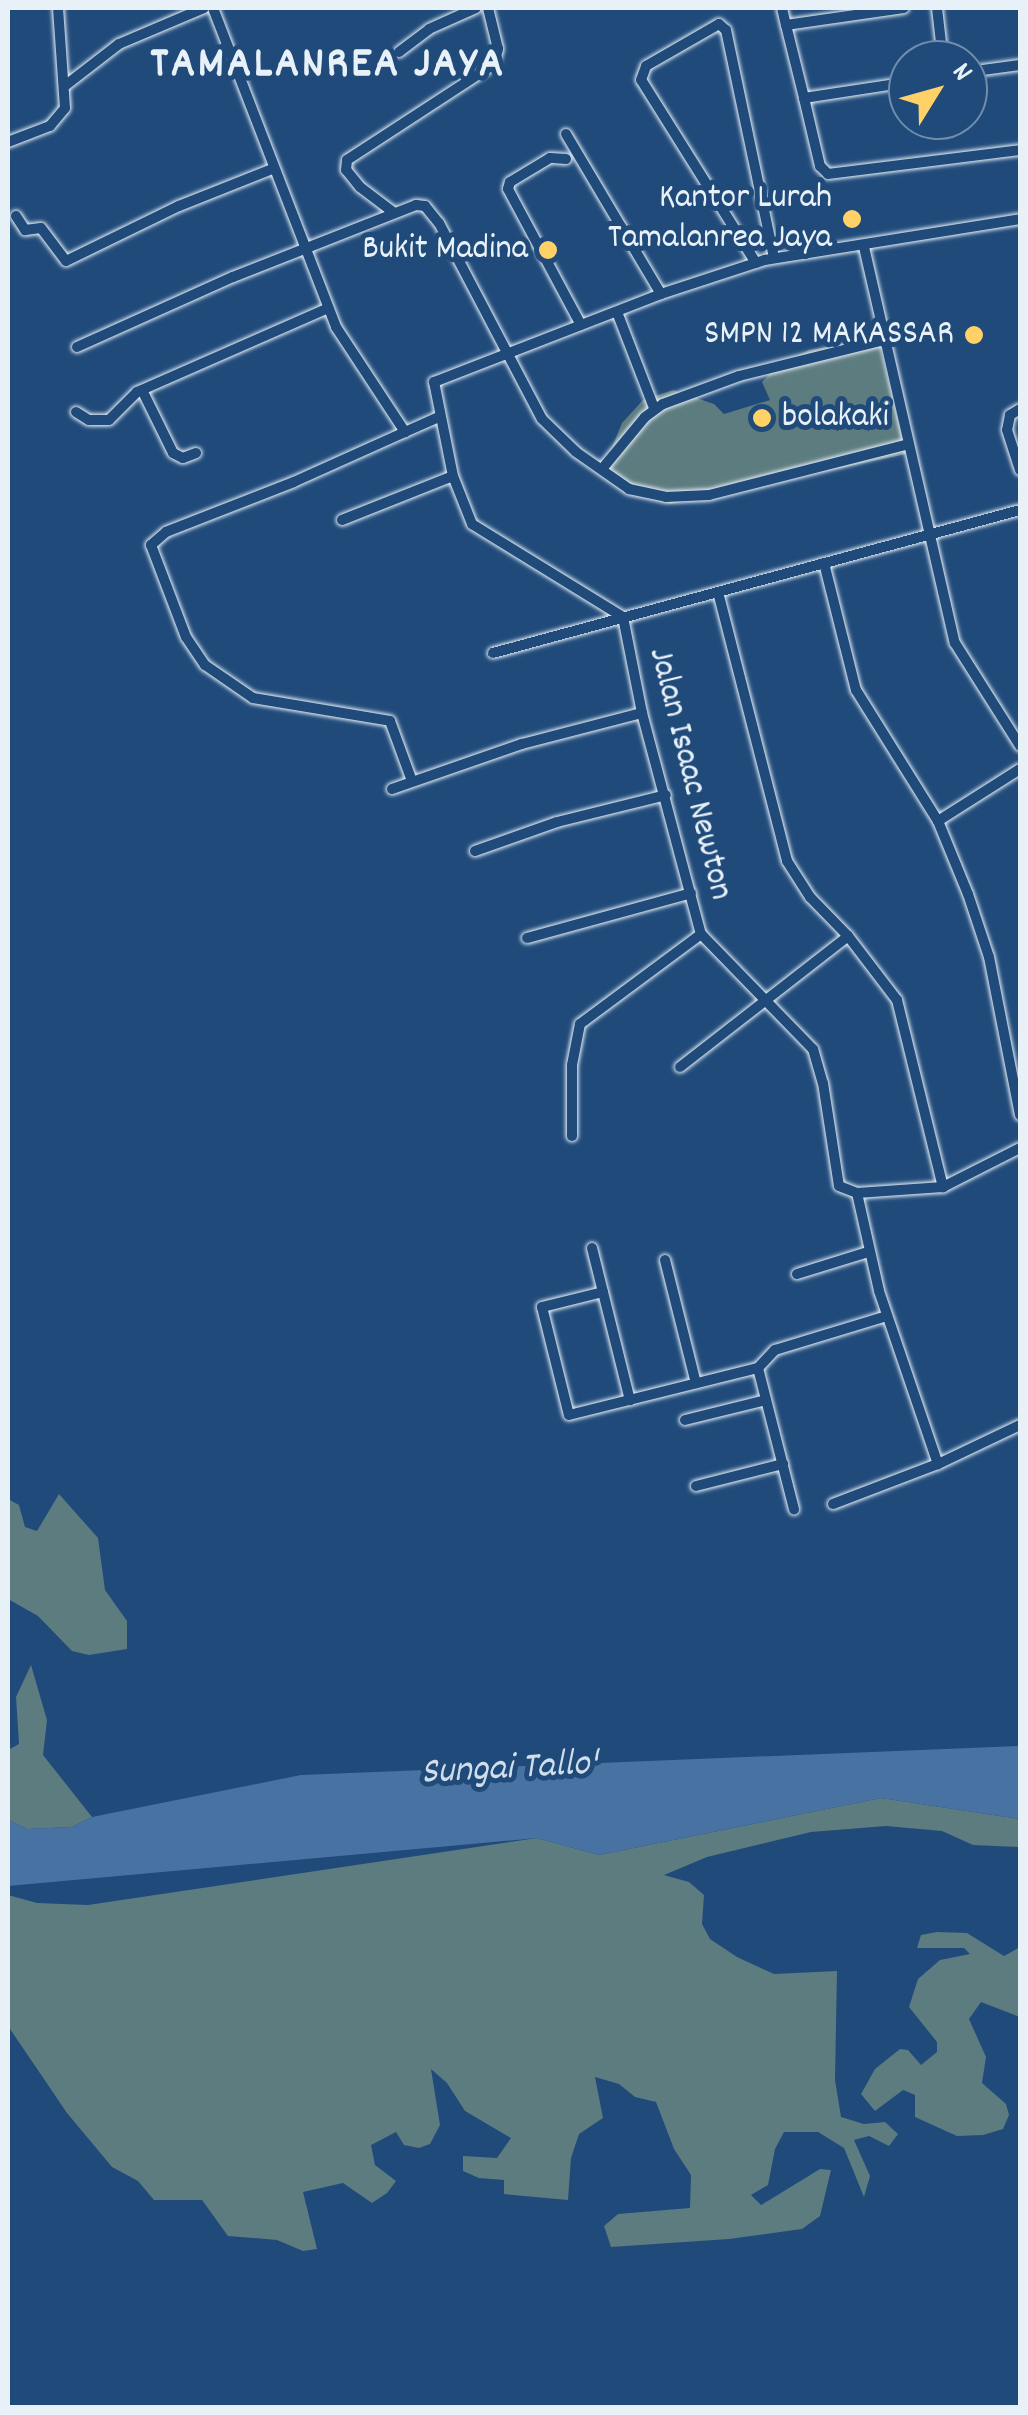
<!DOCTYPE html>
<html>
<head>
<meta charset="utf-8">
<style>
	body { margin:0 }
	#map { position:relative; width:1028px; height:2415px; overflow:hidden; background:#1f4a7a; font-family:Dekko,sans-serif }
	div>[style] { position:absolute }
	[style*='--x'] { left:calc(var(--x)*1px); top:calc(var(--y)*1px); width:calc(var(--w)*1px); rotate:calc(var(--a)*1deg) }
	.green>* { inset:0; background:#5c7c80 }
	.water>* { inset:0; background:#4772a1 }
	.roads { filter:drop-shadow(0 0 2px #e8f1f8) drop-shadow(0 0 2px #e8f1f8) }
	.street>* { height:10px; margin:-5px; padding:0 5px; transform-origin:5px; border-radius:5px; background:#1f4a7a }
	.dots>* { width:28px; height:28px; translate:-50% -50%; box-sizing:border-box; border:5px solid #1f4a7a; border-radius:50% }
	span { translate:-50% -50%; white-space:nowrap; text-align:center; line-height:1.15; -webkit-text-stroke:10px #1f4a7a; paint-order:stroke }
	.poi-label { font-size:35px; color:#e8f1f8 }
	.right { translate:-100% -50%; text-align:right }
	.left { translate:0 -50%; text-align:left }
	.street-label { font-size:35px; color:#e8f1f8 }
	.water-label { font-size:38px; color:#d0deeb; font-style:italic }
	.district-label { font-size:45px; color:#e8f1f8; font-weight:700; letter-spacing:2.5px }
	.frame { position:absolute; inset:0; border:10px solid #e8f1f8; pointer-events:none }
	.north { position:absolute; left:888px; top:40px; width:100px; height:100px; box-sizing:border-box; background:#1f4a7a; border:2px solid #6f8dac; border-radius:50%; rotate:53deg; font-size:28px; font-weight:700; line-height:40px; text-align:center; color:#e8f1f8 }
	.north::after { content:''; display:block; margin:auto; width:35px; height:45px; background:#ffd166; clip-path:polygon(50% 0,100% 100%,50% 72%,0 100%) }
</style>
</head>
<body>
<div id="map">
	<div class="green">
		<div style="clip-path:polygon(878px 339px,906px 454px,671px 504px,633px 494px,601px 474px,622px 423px,643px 400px,673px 390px,714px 404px,724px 414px,770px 400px,762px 382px,776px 367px,809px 350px)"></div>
		<div style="clip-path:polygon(59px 1494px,98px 1538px,105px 1590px,127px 1621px,127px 1649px,89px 1655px,72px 1651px,38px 1616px,8px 1599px,8px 1499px,19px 1505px,25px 1527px,37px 1531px)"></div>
		<div style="clip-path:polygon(31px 1665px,47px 1720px,43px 1755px,92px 1817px,72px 1827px,27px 1829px,8px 1820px,8px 1750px,19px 1744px,16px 1697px)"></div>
		<div style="clip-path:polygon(881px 1798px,1020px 1819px,1020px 1847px,973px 1845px,942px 1831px,886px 1826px,811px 1832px,707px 1857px,664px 1875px,689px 1882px,704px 1895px,702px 1924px,710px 1939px,737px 1957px,774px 1974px,837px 1971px,835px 2080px,841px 2117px,864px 2124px,885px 2122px,898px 2134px,889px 2146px,869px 2136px,854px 2140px,870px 2176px,864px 2197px,844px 2148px,818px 2132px,784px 2132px,775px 2149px,768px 2185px,751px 2195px,761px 2205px,820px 2169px,831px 2170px,820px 2216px,802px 2229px,729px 2239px,611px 2247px,604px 2226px,618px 2214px,690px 2208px,691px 2175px,674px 2149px,656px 2102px,635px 2097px,619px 2084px,595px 2077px,603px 2118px,579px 2134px,571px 2158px,568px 2200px,504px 2194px,504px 2180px,479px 2178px,463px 2171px,463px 2156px,497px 2158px,511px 2138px,465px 2111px,447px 2083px,431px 2069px,440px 2125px,430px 2144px,419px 2148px,404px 2145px,396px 2132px,371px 2145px,375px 2165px,396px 2181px,387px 2193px,372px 2203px,343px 2183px,303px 2192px,317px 2249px,303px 2251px,277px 2240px,228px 2236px,202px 2200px,154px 2200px,138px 2181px,112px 2167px,67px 2113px,8px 2026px,8px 1895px,37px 1903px,88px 1905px,537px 1838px,599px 1855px)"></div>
		<div style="clip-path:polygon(937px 1932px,967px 1933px,1004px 1956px,1020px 1947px,1020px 2017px,981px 2002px,969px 2019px,986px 2057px,982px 2083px,1006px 2104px,1009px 2115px,1003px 2129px,983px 2135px,957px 2136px,915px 2117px,915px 2095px,903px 2090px,875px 2111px,861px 2094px,875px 2069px,900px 2049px,908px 2050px,921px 2065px,937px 2052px,937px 2042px,909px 2007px,918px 1979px,940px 1960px,970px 1954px,964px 1948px,917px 1948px,921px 1935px)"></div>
	</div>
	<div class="water">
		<div style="clip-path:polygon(1020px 1746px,1020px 1819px,881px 1798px,599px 1855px,537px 1838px,8px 1886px,8px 1820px,27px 1829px,72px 1827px,92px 1817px,301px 1775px)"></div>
	</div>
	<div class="roads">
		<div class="street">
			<div style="--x:213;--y:8;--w:342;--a:68.9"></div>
			<div style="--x:336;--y:327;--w:126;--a:56.7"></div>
			<div style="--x:405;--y:432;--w:36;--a:-24"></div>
			<div style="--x:782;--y:8;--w:17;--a:77"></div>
			<div style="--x:786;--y:25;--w:119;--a:-8.2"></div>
			<div style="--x:937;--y:8;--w:52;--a:83.4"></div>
			<div style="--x:786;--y:25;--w:75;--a:76.1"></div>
			<div style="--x:804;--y:98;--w:105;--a:-8.7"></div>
			<div style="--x:399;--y:52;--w:38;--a:-37"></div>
			<div style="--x:429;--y:29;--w:51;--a:-24.1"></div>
			<div style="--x:968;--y:72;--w:52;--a:-7.7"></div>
			<div style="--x:66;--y:85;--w:67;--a:-37.7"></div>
			<div style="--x:119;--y:44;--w:92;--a:-23"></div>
			<div style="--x:804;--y:98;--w:70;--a:76.8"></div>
			<div style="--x:820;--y:166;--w:11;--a:45"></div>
			<div style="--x:828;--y:174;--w:193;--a:-7.1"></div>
			<div style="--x:566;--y:134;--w:186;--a:59.3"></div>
			<div style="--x:8;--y:142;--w:45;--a:-20.9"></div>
			<div style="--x:50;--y:126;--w:23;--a:-50"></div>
			<div style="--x:65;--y:108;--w:100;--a:-94"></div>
			<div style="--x:566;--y:159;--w:16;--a:-176"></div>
			<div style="--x:550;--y:158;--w:47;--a:149"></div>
			<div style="--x:510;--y:182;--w:7;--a:106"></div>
			<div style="--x:508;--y:189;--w:154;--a:61.8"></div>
			<div style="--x:393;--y:212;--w:41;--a:-142.9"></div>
			<div style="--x:360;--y:187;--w:22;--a:-129"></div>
			<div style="--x:346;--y:170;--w:10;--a:-84"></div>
			<div style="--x:347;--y:160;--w:176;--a:-33.1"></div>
			<div style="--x:494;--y:64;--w:16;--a:-75"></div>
			<div style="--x:498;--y:49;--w:42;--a:-103.7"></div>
			<div style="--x:16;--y:216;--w:17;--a:57"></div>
			<div style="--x:25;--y:230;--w:16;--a:-7"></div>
			<div style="--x:41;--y:228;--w:41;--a:52.9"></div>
			<div style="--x:66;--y:261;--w:126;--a:-26"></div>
			<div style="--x:179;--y:206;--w:100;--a:-21.7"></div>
			<div style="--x:864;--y:247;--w:406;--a:77.1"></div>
			<div style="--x:955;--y:643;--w:122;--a:57.7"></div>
			<div style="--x:756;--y:263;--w:216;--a:-122.1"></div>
			<div style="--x:641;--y:80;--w:15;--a:-70"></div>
			<div style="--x:646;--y:66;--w:84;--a:-29.9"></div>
			<div style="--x:719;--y:24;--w:9;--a:41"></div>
			<div style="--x:726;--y:30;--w:233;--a:78.1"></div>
			<div style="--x:617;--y:312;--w:103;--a:68.9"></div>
			<div style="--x:77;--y:347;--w:171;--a:-24.2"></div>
			<div style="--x:233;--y:277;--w:197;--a:-21.5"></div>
			<div style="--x:416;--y:205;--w:9;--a:6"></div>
			<div style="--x:425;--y:206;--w:22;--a:51"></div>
			<div style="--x:439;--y:223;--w:221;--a:62.3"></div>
			<div style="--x:542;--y:419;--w:47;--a:44.1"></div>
			<div style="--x:576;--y:452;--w:65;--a:34.9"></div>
			<div style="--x:629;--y:489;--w:38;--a:12"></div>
			<div style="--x:666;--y:497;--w:43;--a:-2.7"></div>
			<div style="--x:709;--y:495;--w:206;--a:-14.3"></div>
			<div style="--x:142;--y:390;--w:70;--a:63.8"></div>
			<div style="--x:173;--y:453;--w:11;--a:27"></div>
			<div style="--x:183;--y:458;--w:14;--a:-21"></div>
			<div style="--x:1020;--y:409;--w:12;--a:149"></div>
			<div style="--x:1010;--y:415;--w:15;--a:101"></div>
			<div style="--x:1007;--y:430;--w:42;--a:72"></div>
			<div style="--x:76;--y:412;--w:15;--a:32"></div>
			<div style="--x:89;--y:420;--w:20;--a:0"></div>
			<div style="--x:109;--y:420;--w:40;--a:-45"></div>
			<div style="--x:137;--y:392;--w:209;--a:-23.7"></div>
			<div style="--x:405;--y:432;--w:122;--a:155.8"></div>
			<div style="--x:294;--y:482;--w:137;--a:158.7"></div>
			<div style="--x:166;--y:532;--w:20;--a:139"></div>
			<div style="--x:151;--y:545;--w:98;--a:69.2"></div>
			<div style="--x:186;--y:637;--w:34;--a:56"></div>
			<div style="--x:205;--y:665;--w:58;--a:34.5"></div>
			<div style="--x:253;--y:698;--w:139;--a:9.5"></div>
			<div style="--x:390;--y:721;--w:64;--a:69.9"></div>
			<div style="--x:602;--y:469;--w:67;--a:-50.4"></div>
			<div style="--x:645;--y:417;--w:22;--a:-36"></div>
			<div style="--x:663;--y:404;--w:81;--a:-20.2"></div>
			<div style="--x:739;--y:376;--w:149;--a:-13.9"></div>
			<div style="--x:342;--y:520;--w:119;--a:-21.6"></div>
			<div style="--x:824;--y:563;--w:131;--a:75.9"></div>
			<div style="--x:856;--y:690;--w:155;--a:58"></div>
			<div style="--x:938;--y:821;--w:79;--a:67.7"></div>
			<div style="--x:968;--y:894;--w:66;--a:71.6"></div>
			<div style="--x:989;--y:957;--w:161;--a:78.9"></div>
			<div style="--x:718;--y:592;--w:278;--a:75.6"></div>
			<div style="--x:787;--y:861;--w:43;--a:57.4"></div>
			<div style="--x:810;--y:897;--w:54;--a:45.7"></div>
			<div style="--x:848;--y:936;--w:81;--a:52.6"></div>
			<div style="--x:897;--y:1000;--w:193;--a:76.2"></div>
			<div style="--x:623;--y:617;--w:177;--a:-148.4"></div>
			<div style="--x:472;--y:524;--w:52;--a:-111.6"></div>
			<div style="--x:453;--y:476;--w:96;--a:-101.4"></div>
			<div style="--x:434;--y:382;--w:243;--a:-21.2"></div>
			<div style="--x:661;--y:294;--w:109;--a:-18.1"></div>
			<div style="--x:765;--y:260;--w:258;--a:-9.1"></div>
			<div style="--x:623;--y:617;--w:98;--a:78.8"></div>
			<div style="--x:642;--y:713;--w:229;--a:75.1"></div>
			<div style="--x:701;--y:934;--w:161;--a:45.8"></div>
			<div style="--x:813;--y:1049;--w:35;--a:74"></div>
			<div style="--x:823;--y:1083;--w:104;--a:81.2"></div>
			<div style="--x:839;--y:1186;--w:19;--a:21"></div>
			<div style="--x:857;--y:1193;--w:86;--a:-4"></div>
			<div style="--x:943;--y:1187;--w:86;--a:-26.9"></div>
			<div style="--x:493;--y:653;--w:546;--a:-15.18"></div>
			<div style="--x:392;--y:789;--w:138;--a:-19.1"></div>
			<div style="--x:522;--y:744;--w:124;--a:-14.5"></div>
			<div style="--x:938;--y:821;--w:97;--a:-32.4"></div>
			<div style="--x:475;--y:851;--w:87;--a:-19.5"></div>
			<div style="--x:557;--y:822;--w:112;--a:-13.9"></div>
			<div style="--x:527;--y:938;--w:170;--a:-15.3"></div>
			<div style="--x:680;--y:1067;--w:213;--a:-37.9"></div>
			<div style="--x:572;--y:1136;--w:71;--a:-90"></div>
			<div style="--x:572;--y:1065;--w:42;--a:-79"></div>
			<div style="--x:580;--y:1024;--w:151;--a:-36.6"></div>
			<div style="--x:857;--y:1193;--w:100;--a:77.3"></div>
			<div style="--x:879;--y:1291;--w:183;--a:71.2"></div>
			<div style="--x:592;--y:1248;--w:157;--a:76"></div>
			<div style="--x:665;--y:1260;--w:127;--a:75.9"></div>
			<div style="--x:797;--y:1274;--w:74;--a:-17.2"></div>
			<div style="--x:603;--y:1292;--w:63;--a:166.2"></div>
			<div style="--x:542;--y:1307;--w:111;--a:76"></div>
			<div style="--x:569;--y:1415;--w:195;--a:-14"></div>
			<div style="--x:758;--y:1368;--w:25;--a:-47"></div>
			<div style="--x:775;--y:1350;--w:117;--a:-16.9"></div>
			<div style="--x:758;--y:1368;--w:146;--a:75.7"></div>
			<div style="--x:685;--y:1420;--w:83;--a:-13.9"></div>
			<div style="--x:696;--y:1486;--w:90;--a:-14.2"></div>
			<div style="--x:833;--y:1504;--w:112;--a:-20.9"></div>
			<div style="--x:938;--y:1464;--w:91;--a:-25.4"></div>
		</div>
	</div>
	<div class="dots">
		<div style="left:852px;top:219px;background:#ffd166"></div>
		<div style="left:548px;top:250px;background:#ffd166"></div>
		<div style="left:974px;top:335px;background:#ffd166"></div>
		<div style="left:762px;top:418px;background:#ffd166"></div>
	</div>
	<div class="poi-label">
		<span class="right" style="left:832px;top:219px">Kantor Lurah<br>Tamalanrea Jaya</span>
		<span class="right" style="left:528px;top:250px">Bukit Madina</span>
		<span class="right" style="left:954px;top:335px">SMPN 12 MAKASSAR</span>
		<span class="left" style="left:782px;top:418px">bolakaki</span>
	</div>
	<div class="street-label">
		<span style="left:689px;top:774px;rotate:76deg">Jalan Isaac Newton</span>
	</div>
	<div class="water-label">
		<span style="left:509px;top:1770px;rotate:-3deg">Sungai Tallo'</span>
	</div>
	<div class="district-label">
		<span style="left:328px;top:67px">TAMALANREA JAYA</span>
	</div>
	<div class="frame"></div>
	<div class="north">N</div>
</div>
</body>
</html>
